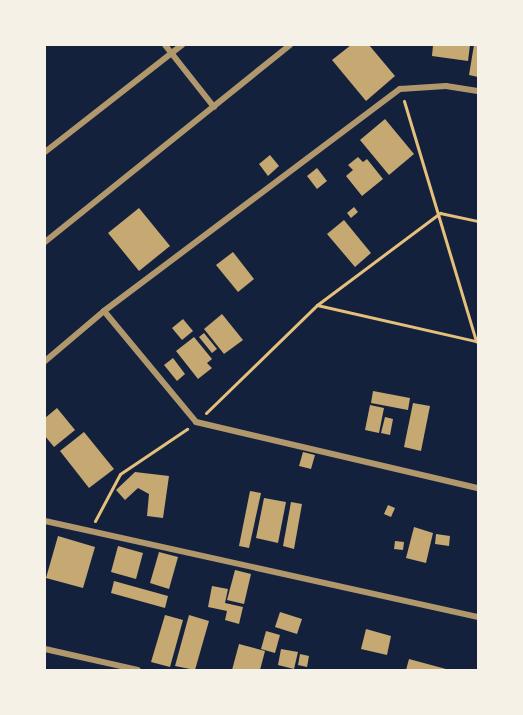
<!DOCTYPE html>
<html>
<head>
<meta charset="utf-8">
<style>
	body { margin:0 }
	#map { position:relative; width:523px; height:715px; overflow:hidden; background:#14213d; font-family:Cabin,sans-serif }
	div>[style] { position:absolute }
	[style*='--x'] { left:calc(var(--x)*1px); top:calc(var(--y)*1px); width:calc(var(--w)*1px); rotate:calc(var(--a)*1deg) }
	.building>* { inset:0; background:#c6a872 }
	.path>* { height:3px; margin:-1.5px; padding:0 1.5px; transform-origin:1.5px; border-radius:1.5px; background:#e5c07b }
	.minor>* { height:6px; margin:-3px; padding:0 3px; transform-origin:3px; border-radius:3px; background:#b1986c }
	span { translate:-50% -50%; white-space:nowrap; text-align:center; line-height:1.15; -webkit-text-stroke:4.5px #f6f1e7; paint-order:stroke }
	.frame { position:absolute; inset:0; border:46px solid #f6f1e7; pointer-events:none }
</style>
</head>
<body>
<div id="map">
	<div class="building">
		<div style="clip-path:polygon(351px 45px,369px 45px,395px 76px,366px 101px,332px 60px)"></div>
		<div style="clip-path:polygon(433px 45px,470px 45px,468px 61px,432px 56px)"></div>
		<div style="clip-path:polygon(474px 45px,478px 45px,478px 77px,469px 75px)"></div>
		<div style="clip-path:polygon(385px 119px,414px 154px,389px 175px,360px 140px)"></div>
		<div style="clip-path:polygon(270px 155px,279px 166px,268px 176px,259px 164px)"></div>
		<div style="clip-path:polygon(358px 157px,363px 162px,367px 159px,383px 179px,362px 196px,346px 176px,353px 170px,348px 165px)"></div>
		<div style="clip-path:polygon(317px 168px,327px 181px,317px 189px,307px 176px)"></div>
		<div style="clip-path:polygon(354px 207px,358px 212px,351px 218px,347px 213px)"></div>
		<div style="clip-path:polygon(139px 208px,170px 246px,139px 271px,108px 233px)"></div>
		<div style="clip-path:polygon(344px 220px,371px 253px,355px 267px,327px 234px)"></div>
		<div style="clip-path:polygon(233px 252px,254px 279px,238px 292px,216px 265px)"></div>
		<div style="clip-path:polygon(222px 314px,243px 340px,224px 354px,204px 329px)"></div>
		<div style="clip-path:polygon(183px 319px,193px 331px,182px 340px,172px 328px)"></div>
		<div style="clip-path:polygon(204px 333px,217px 349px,212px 353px,199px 337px)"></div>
		<div style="clip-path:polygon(194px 337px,212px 359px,207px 363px,212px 368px,198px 379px,176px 351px)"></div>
		<div style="clip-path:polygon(173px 358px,185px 374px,177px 381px,164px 365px)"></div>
		<div style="clip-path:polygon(373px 391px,410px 398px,408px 410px,371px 403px)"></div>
		<div style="clip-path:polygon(413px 403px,430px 406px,421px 451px,404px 447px)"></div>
		<div style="clip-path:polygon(370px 405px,384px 408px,379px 433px,365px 430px)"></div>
		<div style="clip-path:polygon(57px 408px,75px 430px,54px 447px,45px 436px,45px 418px)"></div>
		<div style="clip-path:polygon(385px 417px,393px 419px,390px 435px,381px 433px)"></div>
		<div style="clip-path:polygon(84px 432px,114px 469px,89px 488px,60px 451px)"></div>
		<div style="clip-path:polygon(303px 452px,315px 455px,311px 469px,299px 466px)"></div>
		<div style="clip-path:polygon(135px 472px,169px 476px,163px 518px,147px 516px,149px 494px,138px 488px,125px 500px,116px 490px)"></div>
		<div style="clip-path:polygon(250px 491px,261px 493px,249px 548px,239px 546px)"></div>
		<div style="clip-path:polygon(264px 498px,286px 502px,278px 543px,256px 538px)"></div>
		<div style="clip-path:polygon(291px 502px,302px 504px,294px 549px,283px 546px)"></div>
		<div style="clip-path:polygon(388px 505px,395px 508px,391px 517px,384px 514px)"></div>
		<div style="clip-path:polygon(414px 527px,433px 533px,426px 563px,406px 558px)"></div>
		<div style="clip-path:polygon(436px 534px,450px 536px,449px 546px,435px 544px)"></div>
		<div style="clip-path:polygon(58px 536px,95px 547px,83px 588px,46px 578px)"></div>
		<div style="clip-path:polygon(395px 541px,404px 542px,403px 550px,394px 549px)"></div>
		<div style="clip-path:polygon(118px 546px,143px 553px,136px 579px,111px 572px)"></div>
		<div style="clip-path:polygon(159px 552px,178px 557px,169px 589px,150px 583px)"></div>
		<div style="clip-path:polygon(235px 570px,251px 574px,244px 604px,227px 600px)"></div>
		<div style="clip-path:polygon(114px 581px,168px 596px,165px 608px,111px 593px)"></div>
		<div style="clip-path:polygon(212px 586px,228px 589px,225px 603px,243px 607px,239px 624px,225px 620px,227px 611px,208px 607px)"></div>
		<div style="clip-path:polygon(280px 612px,302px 619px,297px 634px,275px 627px)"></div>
		<div style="clip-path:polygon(165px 615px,183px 620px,170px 667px,151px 662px)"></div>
		<div style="clip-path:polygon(189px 615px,209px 621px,195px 670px,175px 666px)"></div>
		<div style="clip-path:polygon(366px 629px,391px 636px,387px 655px,361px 649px)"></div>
		<div style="clip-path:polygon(266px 631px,280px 635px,275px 653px,261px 649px)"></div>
		<div style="clip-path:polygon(239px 644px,265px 651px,260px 670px,232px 670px)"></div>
		<div style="clip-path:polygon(281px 649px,298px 652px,294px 669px,278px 665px)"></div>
		<div style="clip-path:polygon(300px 654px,309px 656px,307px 667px,298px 665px)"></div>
		<div style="clip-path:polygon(409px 659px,446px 669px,446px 670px,406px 670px)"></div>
	</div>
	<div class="path">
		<div style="--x:404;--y:101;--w:251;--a:73.3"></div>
		<div style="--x:317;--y:305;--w:163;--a:12.8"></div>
		<div style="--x:206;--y:413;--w:155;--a:-44.2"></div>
		<div style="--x:317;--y:305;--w:154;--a:-36.8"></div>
		<div style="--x:440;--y:213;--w:39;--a:12"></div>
		<div style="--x:95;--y:521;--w:53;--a:-62"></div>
		<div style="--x:120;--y:474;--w:81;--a:-33.9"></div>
	</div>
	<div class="minor">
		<div style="--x:165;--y:45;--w:79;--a:51.7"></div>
		<div style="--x:45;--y:152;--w:174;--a:-38"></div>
		<div style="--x:45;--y:242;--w:314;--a:-38.8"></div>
		<div style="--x:104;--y:311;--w:144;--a:50.3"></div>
		<div style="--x:196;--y:422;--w:290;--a:13.2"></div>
		<div style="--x:45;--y:361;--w:77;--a:-40.3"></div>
		<div style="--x:104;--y:311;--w:370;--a:-36.9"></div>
		<div style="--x:400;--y:89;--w:46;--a:-3.7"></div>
		<div style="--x:446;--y:86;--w:32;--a:9"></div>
		<div style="--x:45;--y:521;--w:444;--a:12.5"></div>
		<div style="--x:45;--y:649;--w:95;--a:12.7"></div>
	</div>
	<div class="frame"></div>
</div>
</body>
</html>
